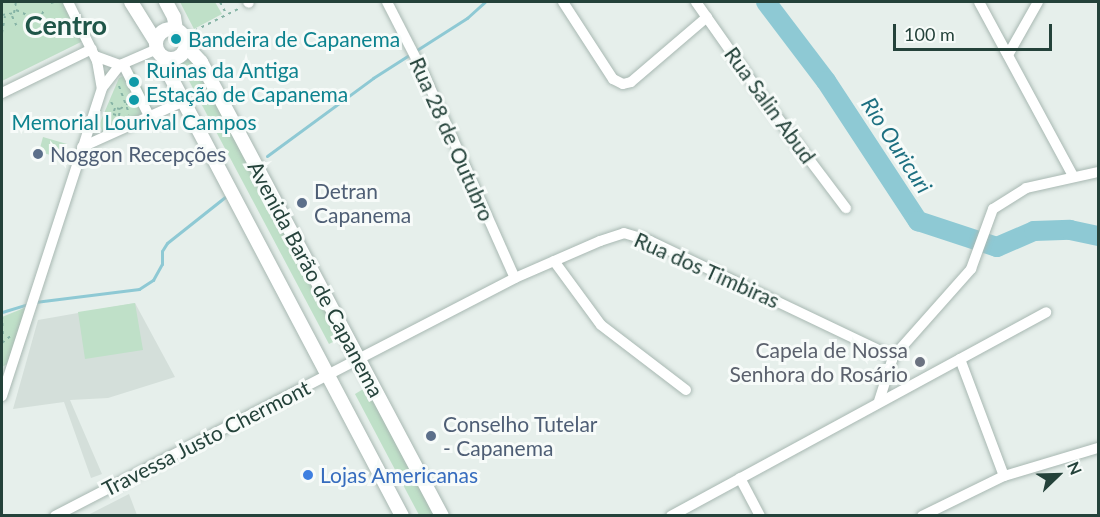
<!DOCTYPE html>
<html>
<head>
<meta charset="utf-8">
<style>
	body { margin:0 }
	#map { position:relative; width:1100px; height:517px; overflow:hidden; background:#e6efeb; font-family:Lato,sans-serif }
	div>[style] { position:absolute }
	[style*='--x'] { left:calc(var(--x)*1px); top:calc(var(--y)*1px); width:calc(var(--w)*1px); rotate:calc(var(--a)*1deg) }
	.built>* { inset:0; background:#d4dfda }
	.green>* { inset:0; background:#bfe0c8 }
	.stream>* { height:3px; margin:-1.5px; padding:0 1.5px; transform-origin:1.5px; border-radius:1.5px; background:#8ec9d4 }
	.river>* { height:20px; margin:-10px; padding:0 10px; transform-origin:10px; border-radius:10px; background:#8ec9d4 }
	.path>* { height:2px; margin-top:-1px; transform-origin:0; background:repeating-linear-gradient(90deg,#86b3a5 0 3px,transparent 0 7.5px) }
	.roads { filter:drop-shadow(0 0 2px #a8b8b2) drop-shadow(0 0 2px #a8b8b2) }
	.minor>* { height:10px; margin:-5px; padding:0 5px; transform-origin:5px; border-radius:5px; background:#fff }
	.tertiary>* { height:14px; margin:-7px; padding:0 7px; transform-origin:7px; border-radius:7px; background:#fff }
	.tertiary>.ring { margin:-7px; padding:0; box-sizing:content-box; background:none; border:14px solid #fff; border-radius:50% }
	.dots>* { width:16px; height:16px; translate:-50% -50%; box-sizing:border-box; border:3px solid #f7fbf9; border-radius:50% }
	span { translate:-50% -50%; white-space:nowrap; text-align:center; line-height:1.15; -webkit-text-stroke:6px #f7fbf9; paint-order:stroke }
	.culture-label { font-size:21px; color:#0d838f }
	.left { translate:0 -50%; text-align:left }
	.street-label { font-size:21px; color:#24423a }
	.service-label { font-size:21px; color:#4e5e75 }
	.worship-label { font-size:21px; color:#5b616d }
	.right { translate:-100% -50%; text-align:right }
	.shop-label { font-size:21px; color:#366cbe }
	.water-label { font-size:22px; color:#1c6f80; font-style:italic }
	.district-label { font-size:27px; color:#1f5548; font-weight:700 }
	.frame { position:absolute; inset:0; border:3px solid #24423a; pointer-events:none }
	.north { position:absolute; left:1028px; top:445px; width:60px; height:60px; -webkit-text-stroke:4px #f7fbf9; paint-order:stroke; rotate:67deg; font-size:16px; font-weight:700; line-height:24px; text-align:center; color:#24423a }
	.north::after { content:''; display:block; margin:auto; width:21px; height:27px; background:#24423a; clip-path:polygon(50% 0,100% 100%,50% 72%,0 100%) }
	.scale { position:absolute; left:893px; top:24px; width:159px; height:27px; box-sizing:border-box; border:3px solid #24423a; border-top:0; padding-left:8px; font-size:18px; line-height:21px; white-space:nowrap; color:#24423a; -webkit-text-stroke:4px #f7fbf9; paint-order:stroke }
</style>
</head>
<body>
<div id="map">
	<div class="built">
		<div style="clip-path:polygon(135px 303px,175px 377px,108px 398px,70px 400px,102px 474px,91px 478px,64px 402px,13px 409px,38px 320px)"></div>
		<div style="clip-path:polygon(129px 494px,137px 515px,88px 515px)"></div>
	</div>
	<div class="green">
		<div style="clip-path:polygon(2px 2px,64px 2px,85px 40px,2px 81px)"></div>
		<div style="clip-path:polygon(180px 2px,215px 2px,222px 14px,194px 29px)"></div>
		<div style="clip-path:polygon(193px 55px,345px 336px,329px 344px,179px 62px)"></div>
		<div style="clip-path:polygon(134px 71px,152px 109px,103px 132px,99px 125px,119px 78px)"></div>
		<div style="clip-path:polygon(43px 137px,67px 144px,62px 159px,44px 153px,40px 148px)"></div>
		<div style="clip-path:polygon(135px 303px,143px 350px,85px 359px,78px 312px)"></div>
		<div style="clip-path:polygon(24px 308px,26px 309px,7px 364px,2px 367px,2px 317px)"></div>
		<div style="clip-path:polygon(370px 385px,439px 515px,419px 515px,355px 394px)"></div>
	</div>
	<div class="stream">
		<div style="--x:267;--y:156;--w:132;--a:-36.3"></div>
		<div style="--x:373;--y:78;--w:112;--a:-32.6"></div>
		<div style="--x:467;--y:18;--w:24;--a:-42"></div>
		<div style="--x:35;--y:302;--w:105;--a:-7.1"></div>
		<div style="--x:139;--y:289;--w:17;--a:-33"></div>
		<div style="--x:153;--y:280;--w:18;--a:-61"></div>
		<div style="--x:162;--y:264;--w:13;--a:-90"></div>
		<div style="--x:162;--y:251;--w:9;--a:-58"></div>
		<div style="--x:167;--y:243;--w:74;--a:-38.4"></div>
		<div style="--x:2;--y:312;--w:27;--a:-17"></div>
	</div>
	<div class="river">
		<div style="--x:766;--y:2;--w:99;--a:52.8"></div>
		<div style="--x:826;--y:81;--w:168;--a:56.7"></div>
		<div style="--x:918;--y:221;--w:83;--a:18.2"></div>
		<div style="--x:997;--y:247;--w:40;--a:-23.4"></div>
		<div style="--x:1034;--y:231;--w:36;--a:-2"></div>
		<div style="--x:1070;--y:230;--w:29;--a:12"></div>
	</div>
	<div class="path">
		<div style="--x:220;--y:2;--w:15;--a:62"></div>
		<div style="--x:51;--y:3;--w:3;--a:-18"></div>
		<div style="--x:16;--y:10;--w:63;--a:24.5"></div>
		<div style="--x:2;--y:15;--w:12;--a:-9"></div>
		<div style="--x:14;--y:13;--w:11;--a:-80"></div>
		<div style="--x:12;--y:16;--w:14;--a:65"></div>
		<div style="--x:39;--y:21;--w:12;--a:-66"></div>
		<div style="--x:2;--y:33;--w:17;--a:-80"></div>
		<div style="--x:188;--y:34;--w:58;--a:-26.6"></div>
		<div style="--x:119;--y:86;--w:30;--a:70"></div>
		<div style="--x:111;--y:102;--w:7;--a:56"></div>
		<div style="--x:115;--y:108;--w:6;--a:108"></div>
		<div style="--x:113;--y:114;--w:6;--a:18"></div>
		<div style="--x:119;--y:116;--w:7;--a:-82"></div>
		<div style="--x:120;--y:109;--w:5;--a:-169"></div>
		<div style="--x:120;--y:109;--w:12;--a:-35"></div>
		<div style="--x:2;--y:316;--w:19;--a:87"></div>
		<div style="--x:2;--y:343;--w:13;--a:-39"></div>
	</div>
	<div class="roads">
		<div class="minor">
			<div style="--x:68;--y:2;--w:66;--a:63.8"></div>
			<div style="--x:97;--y:61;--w:27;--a:80"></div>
			<div style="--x:248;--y:2;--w:1;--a:45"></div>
			<div style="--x:387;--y:2;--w:81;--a:62.8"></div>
			<div style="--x:424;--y:74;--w:223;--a:66"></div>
			<div style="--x:563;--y:2;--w:92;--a:57"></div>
			<div style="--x:613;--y:79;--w:11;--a:27"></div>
			<div style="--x:623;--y:84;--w:8;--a:-14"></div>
			<div style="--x:631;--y:82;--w:100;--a:-40.5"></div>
			<div style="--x:696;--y:2;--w:127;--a:54.9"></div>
			<div style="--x:769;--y:106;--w:128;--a:53"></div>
			<div style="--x:979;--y:2;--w:198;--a:61.6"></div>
			<div style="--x:1008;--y:55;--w:61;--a:-60.5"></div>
			<div style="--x:95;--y:56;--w:27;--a:20"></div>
			<div style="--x:123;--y:64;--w:58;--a:63.4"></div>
			<div style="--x:2;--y:93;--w:100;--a:-26.1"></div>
			<div style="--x:82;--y:147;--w:112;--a:-24.3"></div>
			<div style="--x:554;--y:261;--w:79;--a:53.7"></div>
			<div style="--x:601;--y:325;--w:107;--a:37.4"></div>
			<div style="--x:960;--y:359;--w:125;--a:69.4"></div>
			<div style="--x:2;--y:396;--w:324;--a:-72"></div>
			<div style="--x:102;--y:88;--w:29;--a:-52"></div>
			<div style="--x:120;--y:65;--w:40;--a:-23.4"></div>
			<div style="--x:879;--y:401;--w:46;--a:-72.3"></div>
			<div style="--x:893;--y:357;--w:118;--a:-48.4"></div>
			<div style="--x:971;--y:269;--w:64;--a:-69.9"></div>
			<div style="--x:993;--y:209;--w:39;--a:-32"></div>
			<div style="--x:1026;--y:188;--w:74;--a:-12.5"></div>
			<div style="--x:740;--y:478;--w:43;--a:62.2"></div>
			<div style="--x:55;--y:516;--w:518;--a:-27.36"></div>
			<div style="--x:515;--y:278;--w:93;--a:-23.5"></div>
			<div style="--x:600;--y:241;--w:25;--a:-18"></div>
			<div style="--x:624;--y:233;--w:27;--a:17"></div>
			<div style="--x:650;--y:241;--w:269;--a:25.5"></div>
			<div style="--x:671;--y:516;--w:427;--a:-28.5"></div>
			<div style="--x:922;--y:516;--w:91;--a:-26"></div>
			<div style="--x:1004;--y:476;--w:98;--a:-16.6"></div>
		</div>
		<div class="tertiary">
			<div style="--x:131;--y:2;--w:47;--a:58"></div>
			<div style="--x:166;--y:2;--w:17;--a:62"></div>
			<div style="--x:174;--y:17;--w:13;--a:81"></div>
			<div class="ring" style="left:156px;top:29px;width:16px;height:16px"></div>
			<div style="--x:186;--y:46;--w:22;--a:47"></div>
			<div style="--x:201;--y:62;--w:514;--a:62.04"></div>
			<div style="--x:163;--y:57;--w:16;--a:72"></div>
			<div style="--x:168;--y:72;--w:502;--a:62.21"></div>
		</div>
	</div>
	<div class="dots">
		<div style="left:176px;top:39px;background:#0f9aa8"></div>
		<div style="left:134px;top:82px;background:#0f9aa8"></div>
		<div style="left:134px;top:100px;background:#0f9aa8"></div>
		<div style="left:38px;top:154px;background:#5c6f8a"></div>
		<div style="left:302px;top:203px;background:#5c6f8a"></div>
		<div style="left:920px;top:362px;background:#6b7280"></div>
		<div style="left:431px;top:436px;background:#5c6f8a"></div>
		<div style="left:308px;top:475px;background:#3f7fe0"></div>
	</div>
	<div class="culture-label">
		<span class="left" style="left:188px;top:39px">Bandeira de Capanema</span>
		<span class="left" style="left:146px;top:82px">Ruinas da Antiga<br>Estação de Capanema</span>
		<span style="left:134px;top:122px">Memorial Lourival Campos</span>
	</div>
	<div class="street-label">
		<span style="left:770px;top:105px;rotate:54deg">Rua Salin Abud</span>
		<span style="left:452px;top:139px;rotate:66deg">Rua 28 de Outubro</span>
		<span style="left:707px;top:270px;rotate:24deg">Rua dos Timbiras</span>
		<span style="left:316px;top:279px;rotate:62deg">Avenida Barão de Capanema</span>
		<span style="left:206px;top:438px;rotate:-27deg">Travessa Justo Chermont</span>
	</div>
	<div class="service-label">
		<span class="left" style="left:50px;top:154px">Noggon Recepções</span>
		<span class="left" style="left:314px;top:203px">Detran<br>Capanema</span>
		<span class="left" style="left:443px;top:436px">Conselho Tutelar<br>- Capanema</span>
	</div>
	<div class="worship-label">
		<span class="right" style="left:908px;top:362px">Capela de Nossa<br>Senhora do Rosário</span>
	</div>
	<div class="shop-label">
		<span class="left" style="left:320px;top:475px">Lojas Americanas</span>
	</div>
	<div class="water-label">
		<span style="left:897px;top:145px;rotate:57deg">Rio Ouricuri</span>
	</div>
	<div class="district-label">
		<span style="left:66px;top:25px">Centro</span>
	</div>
	<div class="frame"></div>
	<div class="north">N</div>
	<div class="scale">100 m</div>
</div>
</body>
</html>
